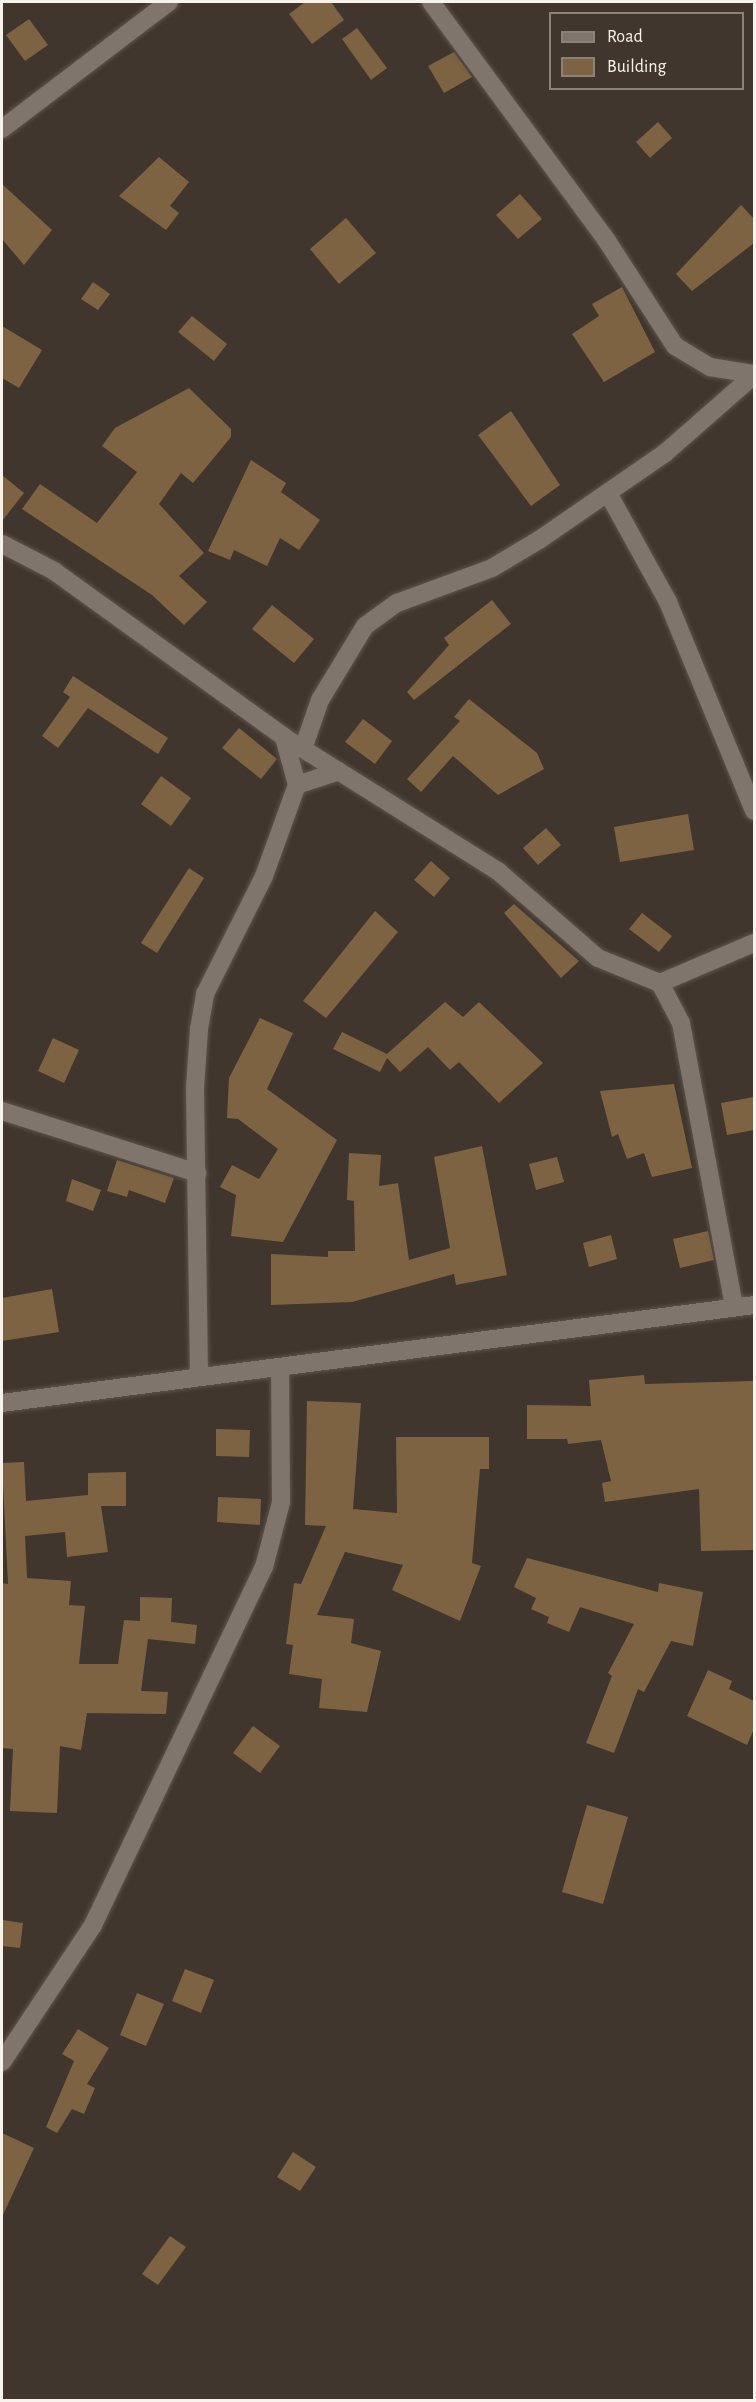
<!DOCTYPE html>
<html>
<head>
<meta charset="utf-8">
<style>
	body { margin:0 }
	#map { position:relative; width:756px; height:2402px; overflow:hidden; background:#40362d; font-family:"Alegreya Sans",sans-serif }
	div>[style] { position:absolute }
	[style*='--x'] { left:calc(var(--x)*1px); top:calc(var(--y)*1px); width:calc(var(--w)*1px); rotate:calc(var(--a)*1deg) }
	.building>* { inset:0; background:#7e6342 }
	.roads { filter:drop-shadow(0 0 2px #5d544d) drop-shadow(0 0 2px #5d544d) }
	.street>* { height:18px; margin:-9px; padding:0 9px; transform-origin:9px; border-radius:9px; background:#80756c }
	span { translate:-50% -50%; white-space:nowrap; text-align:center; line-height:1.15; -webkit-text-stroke:6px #40362d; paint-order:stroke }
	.frame { position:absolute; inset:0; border:3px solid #f8f2ec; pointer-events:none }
	.legend { position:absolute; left:549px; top:12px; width:195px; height:78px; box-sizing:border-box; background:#40362d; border:2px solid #8a8179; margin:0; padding:8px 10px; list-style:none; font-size:18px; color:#f8f2ec }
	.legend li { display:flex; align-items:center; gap:12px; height:30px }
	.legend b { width:30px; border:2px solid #8a8179 }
</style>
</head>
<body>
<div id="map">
	<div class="building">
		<div style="clip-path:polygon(305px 2px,331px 2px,344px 20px,312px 44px,289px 14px)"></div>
		<div style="clip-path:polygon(29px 19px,48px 45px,25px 61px,6px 35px)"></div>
		<div style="clip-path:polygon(357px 28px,387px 68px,371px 80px,342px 39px)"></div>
		<div style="clip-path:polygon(454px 52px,472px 77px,444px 93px,428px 66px)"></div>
		<div style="clip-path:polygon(658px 122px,672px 138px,650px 158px,636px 142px)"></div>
		<div style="clip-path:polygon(159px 157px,189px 182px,170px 206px,179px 213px,166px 230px,119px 196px)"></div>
		<div style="clip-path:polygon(2px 184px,52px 230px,24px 265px,2px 239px)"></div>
		<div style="clip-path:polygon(520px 194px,542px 219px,518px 239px,496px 215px)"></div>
		<div style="clip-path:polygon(741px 205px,754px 219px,754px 243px,692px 291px,676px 274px)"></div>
		<div style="clip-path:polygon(346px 218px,376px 253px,339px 284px,310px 249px)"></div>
		<div style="clip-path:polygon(93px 282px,110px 294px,98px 310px,81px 299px)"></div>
		<div style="clip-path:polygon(622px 287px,655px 352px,604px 382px,572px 334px,599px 316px,592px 304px)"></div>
		<div style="clip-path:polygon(192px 316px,227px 344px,214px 361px,178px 332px)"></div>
		<div style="clip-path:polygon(2px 326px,42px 350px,19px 388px,2px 378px)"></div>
		<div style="clip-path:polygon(189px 388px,231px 429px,231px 437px,193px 483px,181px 473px,159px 504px,204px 553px,179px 576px,207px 602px,184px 625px,152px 595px,22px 509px,40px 484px,97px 523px,137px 472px,102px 446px,115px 428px)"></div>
		<div style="clip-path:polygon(511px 411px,560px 485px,531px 506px,478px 435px)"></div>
		<div style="clip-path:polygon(251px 460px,286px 483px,281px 492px,320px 520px,299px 550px,280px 538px,267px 566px,234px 550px,230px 560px,208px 551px)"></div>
		<div style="clip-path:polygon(2px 475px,24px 493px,2px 521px)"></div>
		<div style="clip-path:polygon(492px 600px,511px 624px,414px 700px,407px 692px,449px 645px,444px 638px)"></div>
		<div style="clip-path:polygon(272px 605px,314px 639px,294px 663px,252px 629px)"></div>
		<div style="clip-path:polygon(73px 676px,168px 738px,158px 754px,88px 708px,58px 748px,42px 736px,70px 697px,63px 692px)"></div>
		<div style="clip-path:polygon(469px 699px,537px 753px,544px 769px,498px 795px,453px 756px,421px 792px,407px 779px,460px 721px,454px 717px)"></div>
		<div style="clip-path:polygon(363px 719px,392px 741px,375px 764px,345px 742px)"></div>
		<div style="clip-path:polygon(239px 728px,277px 759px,261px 779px,222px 748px)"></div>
		<div style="clip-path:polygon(161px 776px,191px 798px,171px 826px,141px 804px)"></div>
		<div style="clip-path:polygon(688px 814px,694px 850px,620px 862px,614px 827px)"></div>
		<div style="clip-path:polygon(546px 828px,561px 845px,538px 865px,523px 848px)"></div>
		<div style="clip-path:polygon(431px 861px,450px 878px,434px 897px,414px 880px)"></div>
		<div style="clip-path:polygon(189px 868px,204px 878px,157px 953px,141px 943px)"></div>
		<div style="clip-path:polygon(514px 904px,579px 961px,561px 978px,504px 913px)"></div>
		<div style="clip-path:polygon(375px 911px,398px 932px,326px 1018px,303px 1001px)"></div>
		<div style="clip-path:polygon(642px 913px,672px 936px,659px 952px,629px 929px)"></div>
		<div style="clip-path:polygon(445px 1002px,463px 1017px,479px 1002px,543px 1063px,499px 1103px,459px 1062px,450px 1070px,428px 1047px,400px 1072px,387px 1058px,380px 1072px,333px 1049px,342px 1032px,387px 1054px)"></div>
		<div style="clip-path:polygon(260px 1018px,293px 1033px,267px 1089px,337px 1140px,283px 1242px,231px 1236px,236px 1195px,220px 1187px,232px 1165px,259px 1179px,278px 1149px,238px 1119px,227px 1118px,229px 1078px)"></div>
		<div style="clip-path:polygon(53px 1038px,79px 1050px,64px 1083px,38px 1071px)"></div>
		<div style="clip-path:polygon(674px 1084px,692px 1168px,652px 1177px,644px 1153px,627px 1159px,618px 1134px,612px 1137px,600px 1091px)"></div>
		<div style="clip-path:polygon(754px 1097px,754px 1130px,727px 1135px,721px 1103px)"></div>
		<div style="clip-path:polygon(482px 1146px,507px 1275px,456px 1285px,454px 1274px,352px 1302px,271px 1305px,271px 1254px,328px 1257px,328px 1251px,355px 1251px,354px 1201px,347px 1200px,349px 1153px,381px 1155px,379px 1186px,398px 1183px,409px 1260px,450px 1248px,434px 1157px)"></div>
		<div style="clip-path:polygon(557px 1157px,564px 1182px,536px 1190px,529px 1164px)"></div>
		<div style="clip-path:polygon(117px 1160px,174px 1178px,165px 1203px,129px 1190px,127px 1197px,107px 1191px)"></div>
		<div style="clip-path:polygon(72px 1179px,101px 1190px,93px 1211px,66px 1201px)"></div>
		<div style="clip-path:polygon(708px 1231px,714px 1260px,680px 1268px,673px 1239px)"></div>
		<div style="clip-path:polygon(611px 1235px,617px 1259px,589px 1267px,583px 1243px)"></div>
		<div style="clip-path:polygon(52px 1289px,59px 1332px,2px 1341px,2px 1298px)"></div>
		<div style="clip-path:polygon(644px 1375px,645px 1384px,754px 1381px,754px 1550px,701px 1551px,699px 1489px,605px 1502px,602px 1483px,611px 1481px,601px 1440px,568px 1444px,567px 1439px,527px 1439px,527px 1405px,591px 1406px,589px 1380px)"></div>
		<div style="clip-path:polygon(307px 1401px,361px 1403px,353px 1509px,397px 1513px,396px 1437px,489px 1437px,489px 1469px,480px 1469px,472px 1563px,481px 1566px,460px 1621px,392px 1590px,403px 1565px,345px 1552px,317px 1615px,354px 1619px,351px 1643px,381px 1651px,367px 1712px,319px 1708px,322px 1679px,289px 1674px,293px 1645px,286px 1644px,294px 1583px,301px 1584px,326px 1526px,305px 1525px)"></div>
		<div style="clip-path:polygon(216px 1429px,250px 1430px,249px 1457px,216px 1456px)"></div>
		<div style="clip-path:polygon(24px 1462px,26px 1501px,88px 1495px,88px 1473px,126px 1472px,126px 1506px,101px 1506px,108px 1552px,67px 1557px,65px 1532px,25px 1536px,27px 1578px,71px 1581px,69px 1605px,85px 1606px,79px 1664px,118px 1664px,124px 1620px,140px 1621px,140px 1597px,172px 1598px,171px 1622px,197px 1625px,195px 1644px,148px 1639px,141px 1691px,168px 1692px,166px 1714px,87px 1713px,81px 1750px,60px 1746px,57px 1813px,10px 1811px,13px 1749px,2px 1748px,2px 1583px,8px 1584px,2px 1463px)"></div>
		<div style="clip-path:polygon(218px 1497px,261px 1499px,260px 1525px,217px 1522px)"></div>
		<div style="clip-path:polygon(527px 1558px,658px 1592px,659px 1583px,703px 1592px,693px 1646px,671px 1641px,644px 1692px,638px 1689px,614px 1753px,586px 1743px,612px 1676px,608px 1673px,634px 1624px,580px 1607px,569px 1632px,547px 1623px,549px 1617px,531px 1609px,536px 1598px,514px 1587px)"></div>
		<div style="clip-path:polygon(708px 1670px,732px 1681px,729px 1689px,754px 1701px,754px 1729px,747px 1745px,687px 1716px)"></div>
		<div style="clip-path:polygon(253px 1726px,280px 1746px,260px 1773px,233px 1753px)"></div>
		<div style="clip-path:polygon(587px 1805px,628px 1817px,603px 1904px,562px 1892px)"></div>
		<div style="clip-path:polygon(2px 1920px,23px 1923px,20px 1948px,2px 1946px)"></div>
		<div style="clip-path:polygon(185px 1969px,214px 1980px,201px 2013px,172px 2001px)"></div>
		<div style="clip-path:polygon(137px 1993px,164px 2004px,146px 2046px,120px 2035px)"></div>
		<div style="clip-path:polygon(78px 2029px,109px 2048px,87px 2084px,95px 2088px,84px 2114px,72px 2109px,57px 2133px,46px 2127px,74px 2061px,62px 2054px)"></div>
		<div style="clip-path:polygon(2px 2133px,34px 2148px,2px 2217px)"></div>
		<div style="clip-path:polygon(293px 2152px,316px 2167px,300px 2191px,277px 2177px)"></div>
		<div style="clip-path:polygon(170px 2236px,186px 2247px,158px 2285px,142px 2274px)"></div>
	</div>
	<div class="roads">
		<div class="street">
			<div style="--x:431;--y:2;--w:297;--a:53.6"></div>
			<div style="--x:607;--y:241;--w:125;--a:57.1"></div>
			<div style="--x:675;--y:346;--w:41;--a:31"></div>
			<div style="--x:710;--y:367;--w:45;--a:9"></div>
			<div style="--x:2;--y:129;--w:210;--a:-37.3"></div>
			<div style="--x:609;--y:495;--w:122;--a:61.1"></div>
			<div style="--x:668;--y:602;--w:226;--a:67.6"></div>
			<div style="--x:2;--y:544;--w:59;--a:27.4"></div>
			<div style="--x:54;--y:571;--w:284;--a:35.8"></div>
			<div style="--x:284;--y:737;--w:254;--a:32.1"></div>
			<div style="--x:499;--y:872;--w:131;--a:41"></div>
			<div style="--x:598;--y:958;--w:67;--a:22"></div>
			<div style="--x:660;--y:983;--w:45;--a:62.3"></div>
			<div style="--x:681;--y:1023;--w:289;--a:79.4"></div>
			<div style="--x:303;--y:749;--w:52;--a:-70.9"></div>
			<div style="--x:320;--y:700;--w:87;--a:-58.7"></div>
			<div style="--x:365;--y:626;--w:39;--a:-36"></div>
			<div style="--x:397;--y:603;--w:101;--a:-20.2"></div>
			<div style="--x:492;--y:568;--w:55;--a:-30.8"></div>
			<div style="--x:539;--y:540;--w:153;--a:-34.6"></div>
			<div style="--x:665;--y:453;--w:118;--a:-41.2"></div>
			<div style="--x:297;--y:785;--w:44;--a:-18.4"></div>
			<div style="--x:660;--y:983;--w:102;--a:-23.1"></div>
			<div style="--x:2;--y:1111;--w:205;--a:17.6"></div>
			<div style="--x:199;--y:1377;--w:289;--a:-90.8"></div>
			<div style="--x:195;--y:1088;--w:59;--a:-86.1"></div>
			<div style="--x:199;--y:1029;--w:36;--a:-80"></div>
			<div style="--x:205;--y:994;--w:132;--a:-63.4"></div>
			<div style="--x:264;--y:876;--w:97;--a:-70.1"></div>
			<div style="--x:297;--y:785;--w:50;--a:-105.2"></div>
			<div style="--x:2;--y:1403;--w:758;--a:-7.42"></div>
			<div style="--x:2;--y:2062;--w:164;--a:-56.4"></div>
			<div style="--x:93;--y:1925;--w:397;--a:-64.5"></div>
			<div style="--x:264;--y:1567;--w:67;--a:-75.3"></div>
			<div style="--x:281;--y:1502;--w:134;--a:-90.4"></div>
		</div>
	</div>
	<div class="frame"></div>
	<ul class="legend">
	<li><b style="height:8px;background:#80756c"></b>Road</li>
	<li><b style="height:16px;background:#7e6342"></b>Building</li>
	</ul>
</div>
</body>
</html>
